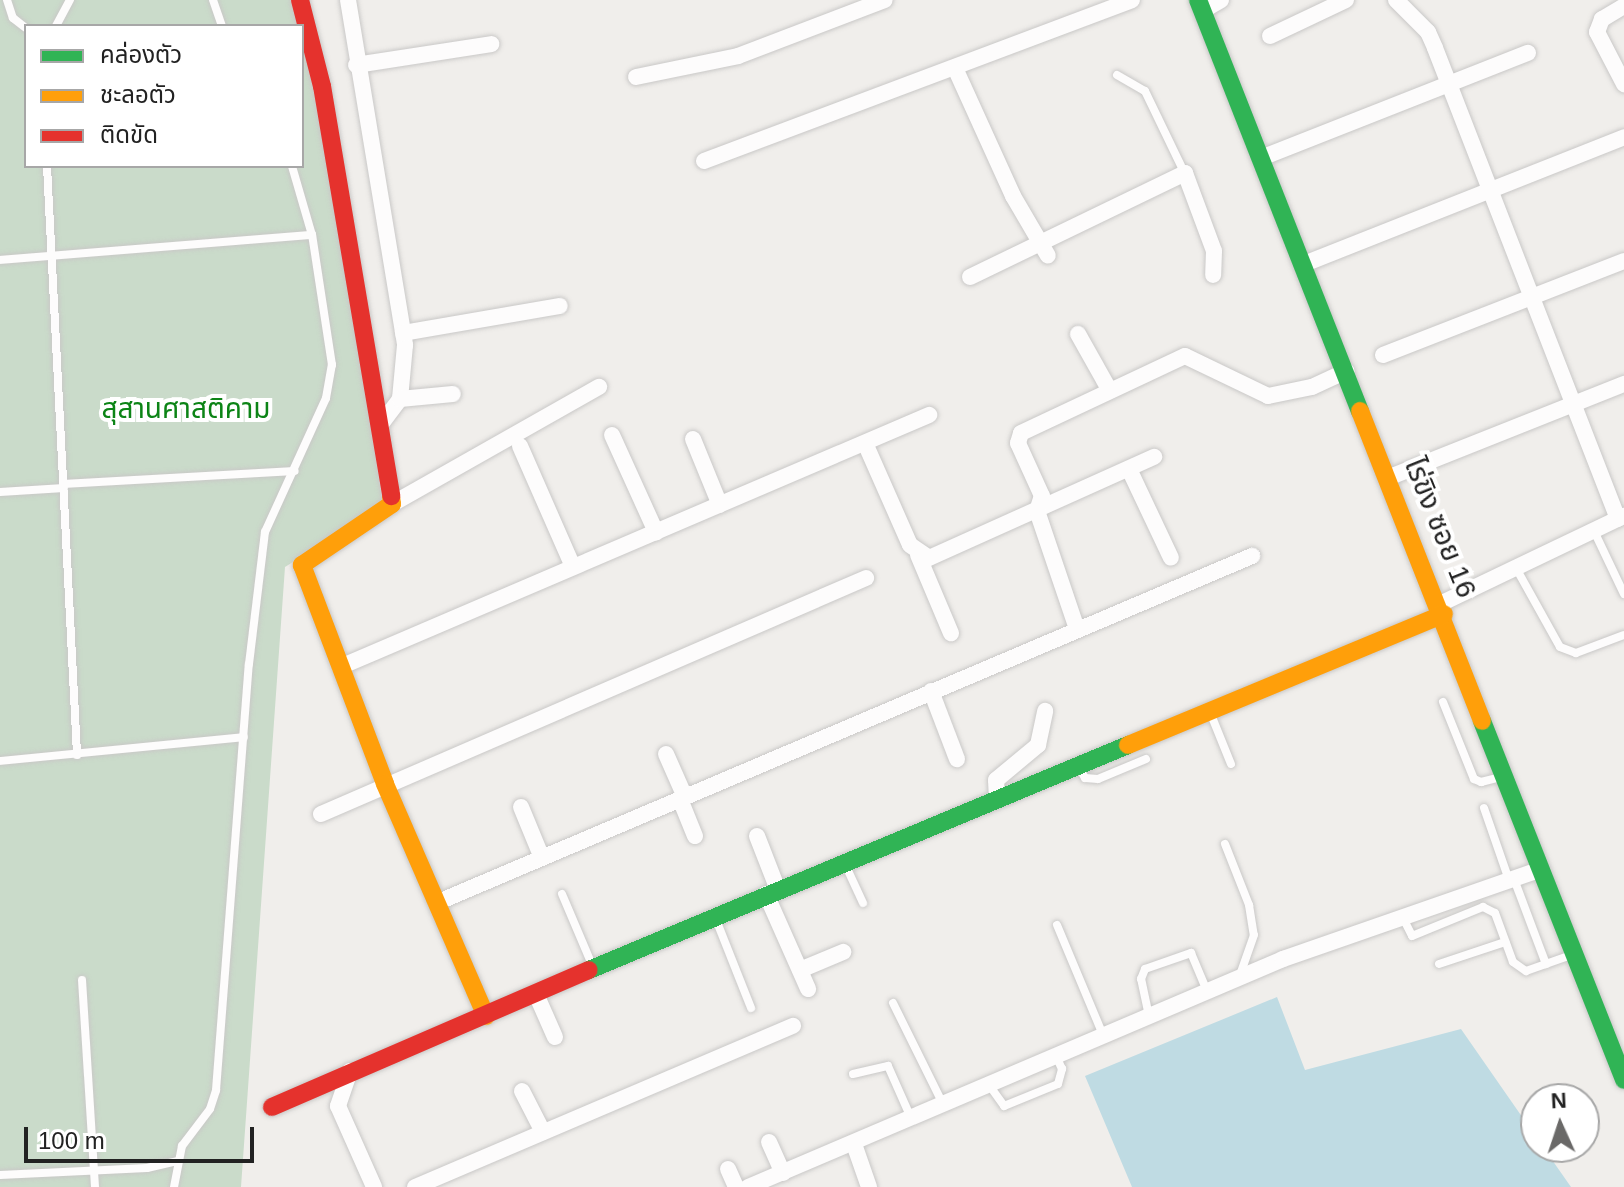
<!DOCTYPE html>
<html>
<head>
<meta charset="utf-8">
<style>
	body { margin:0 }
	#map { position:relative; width:1624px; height:1187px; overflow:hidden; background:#f0eeeb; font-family:Helvetica,"Noto Sans Thai",sans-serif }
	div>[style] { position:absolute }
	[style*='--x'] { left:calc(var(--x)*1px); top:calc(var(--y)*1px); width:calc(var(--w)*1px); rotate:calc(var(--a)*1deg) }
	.cemetery>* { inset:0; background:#cadbca }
	.water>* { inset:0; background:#bfdbe3 }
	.roads { filter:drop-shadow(0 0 2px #c9c8c7) drop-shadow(0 0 2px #c9c8c7) }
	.lane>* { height:8px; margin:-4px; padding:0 4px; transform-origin:4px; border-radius:4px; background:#fdfcfc }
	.street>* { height:16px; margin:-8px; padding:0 8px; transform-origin:8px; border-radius:8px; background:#fdfcfc }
	.fast>* { height:18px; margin:-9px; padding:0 9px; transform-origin:9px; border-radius:9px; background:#30b455 }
	.slow>* { height:18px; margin:-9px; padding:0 9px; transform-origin:9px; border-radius:9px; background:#ff9f0a }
	.jam>* { height:18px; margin:-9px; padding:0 9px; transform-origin:9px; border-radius:9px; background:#e5322d }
	span { translate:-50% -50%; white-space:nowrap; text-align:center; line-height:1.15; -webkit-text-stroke:8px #fff; paint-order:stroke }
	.park-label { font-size:28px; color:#0c8416 }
	.street-label { font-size:28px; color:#222 }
	.legend { position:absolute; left:24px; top:24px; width:280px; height:144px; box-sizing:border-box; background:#fff; border:2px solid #a7a7a7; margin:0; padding:10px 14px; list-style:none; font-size:24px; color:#222 }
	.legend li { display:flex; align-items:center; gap:16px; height:40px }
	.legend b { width:40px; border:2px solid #a7a7a7 }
	.north { position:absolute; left:1520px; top:1083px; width:80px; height:80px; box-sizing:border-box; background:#fff; border:2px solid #a7a7a7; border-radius:50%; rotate:357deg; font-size:22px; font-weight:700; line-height:32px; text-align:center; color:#222 }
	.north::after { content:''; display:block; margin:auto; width:28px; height:36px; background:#6a6968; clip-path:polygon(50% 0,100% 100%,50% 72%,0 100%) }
	.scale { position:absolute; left:24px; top:1127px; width:230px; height:36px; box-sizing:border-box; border:4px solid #222; border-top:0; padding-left:10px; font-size:24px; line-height:28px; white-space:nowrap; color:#222; -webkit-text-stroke:6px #fff; paint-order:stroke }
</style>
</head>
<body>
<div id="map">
	<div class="cemetery">
		<div style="clip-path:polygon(evenodd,0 0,295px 0,312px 53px,383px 505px,285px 567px,241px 1187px,0 1187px,0 0,26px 26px,302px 26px,302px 166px,26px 166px,26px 26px)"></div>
	</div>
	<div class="water">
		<div style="clip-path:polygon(1277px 997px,1305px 1070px,1461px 1029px,1536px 1137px,1536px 1147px,1543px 1147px,1571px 1187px,1132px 1187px,1085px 1076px)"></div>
	</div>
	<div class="roads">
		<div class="lane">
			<div style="--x:7;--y:0;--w:19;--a:72"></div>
			<div style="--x:13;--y:18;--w:16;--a:38"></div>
			<div style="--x:213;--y:0;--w:28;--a:71"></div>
			<div style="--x:56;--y:26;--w:30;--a:-62"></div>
			<div style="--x:1117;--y:75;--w:32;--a:30"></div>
			<div style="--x:1145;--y:91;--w:90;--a:64.3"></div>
			<div style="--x:47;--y:166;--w:590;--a:87.08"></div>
			<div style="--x:0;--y:260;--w:313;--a:-4.6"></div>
			<div style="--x:63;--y:484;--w:232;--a:-3.2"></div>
			<div style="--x:0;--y:492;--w:64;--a:-3.6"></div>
			<div style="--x:1594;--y:531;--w:70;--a:64.5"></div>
			<div style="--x:1516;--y:568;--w:90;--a:60.9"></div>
			<div style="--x:1560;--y:647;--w:17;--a:21"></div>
			<div style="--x:1576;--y:653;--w:51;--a:-20.6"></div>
			<div style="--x:1443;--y:702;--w:83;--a:68.1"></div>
			<div style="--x:1474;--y:779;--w:8;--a:23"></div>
			<div style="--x:1481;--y:782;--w:21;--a:-14"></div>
			<div style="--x:1210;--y:712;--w:56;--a:68"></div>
			<div style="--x:0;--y:761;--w:245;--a:-5.6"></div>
			<div style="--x:1078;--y:766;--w:14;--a:60"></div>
			<div style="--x:1085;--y:778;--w:13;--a:4"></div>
			<div style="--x:1098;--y:779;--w:52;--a:-22.6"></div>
			<div style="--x:1484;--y:808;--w:76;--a:70.9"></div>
			<div style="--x:1225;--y:844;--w:66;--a:68.5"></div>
			<div style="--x:1249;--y:905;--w:30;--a:81"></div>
			<div style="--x:1254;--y:935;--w:42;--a:109.3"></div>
			<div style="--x:845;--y:864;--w:43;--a:65.2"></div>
			<div style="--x:1514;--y:879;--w:91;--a:69.4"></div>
			<div style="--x:562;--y:894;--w:79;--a:67"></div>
			<div style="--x:715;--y:917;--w:98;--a:68.4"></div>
			<div style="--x:1403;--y:918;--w:20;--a:63"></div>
			<div style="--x:1412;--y:936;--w:77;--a:-22.2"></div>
			<div style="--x:1483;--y:907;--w:13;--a:27"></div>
			<div style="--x:1495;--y:913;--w:52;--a:69.8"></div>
			<div style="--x:1513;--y:962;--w:16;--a:35"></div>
			<div style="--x:1526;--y:971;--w:48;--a:-19.6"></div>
			<div style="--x:1057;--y:925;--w:119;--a:67.3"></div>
			<div style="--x:1439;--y:964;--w:70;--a:-18.4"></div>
			<div style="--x:82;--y:980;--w:207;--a:86.4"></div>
			<div style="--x:893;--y:1003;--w:113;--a:63.7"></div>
			<div style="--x:1149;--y:1016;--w:38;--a:-102"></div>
			<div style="--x:1141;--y:979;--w:11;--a:-68"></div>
			<div style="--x:1145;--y:969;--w:49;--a:-19.2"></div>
			<div style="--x:1191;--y:953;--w:41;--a:67.2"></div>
			<div style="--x:853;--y:1074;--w:36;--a:-13"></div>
			<div style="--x:888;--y:1066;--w:57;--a:66.1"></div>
			<div style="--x:989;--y:1085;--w:26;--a:54"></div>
			<div style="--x:1004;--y:1106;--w:58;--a:-22.2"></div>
			<div style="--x:1058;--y:1084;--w:16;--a:-75"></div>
			<div style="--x:1062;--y:1069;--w:14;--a:-115"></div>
			<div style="--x:0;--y:1175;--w:147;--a:-2.7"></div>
			<div style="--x:147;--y:1168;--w:32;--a:-13"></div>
			<div style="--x:174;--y:1187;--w:42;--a:-79"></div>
			<div style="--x:182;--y:1146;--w:46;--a:-52.9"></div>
			<div style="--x:210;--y:1109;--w:20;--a:-72"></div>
			<div style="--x:216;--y:1090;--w:427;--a:-85.6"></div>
			<div style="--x:249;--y:664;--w:133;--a:-83.1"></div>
			<div style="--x:265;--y:532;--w:147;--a:-65.5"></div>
			<div style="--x:326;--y:398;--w:34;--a:-80"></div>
			<div style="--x:332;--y:365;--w:132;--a:-98.7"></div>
			<div style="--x:312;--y:235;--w:72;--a:-106.2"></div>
		</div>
		<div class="street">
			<div style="--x:348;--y:0;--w:350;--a:80.6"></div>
			<div style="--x:405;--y:345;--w:54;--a:95.3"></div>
			<div style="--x:400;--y:399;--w:31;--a:127"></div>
			<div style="--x:1396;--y:0;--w:45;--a:45"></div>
			<div style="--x:1428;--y:32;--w:17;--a:66"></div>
			<div style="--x:1435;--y:48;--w:505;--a:68.77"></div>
			<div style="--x:1624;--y:6;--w:26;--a:149"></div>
			<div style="--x:1602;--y:19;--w:14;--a:111"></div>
			<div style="--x:1597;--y:32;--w:59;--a:62.6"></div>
			<div style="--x:1202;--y:11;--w:22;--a:-30"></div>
			<div style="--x:1270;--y:36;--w:84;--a:-25.3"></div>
			<div style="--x:356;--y:65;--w:137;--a:-8.8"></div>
			<div style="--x:955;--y:68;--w:141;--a:65.6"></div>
			<div style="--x:1013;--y:196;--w:69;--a:59.7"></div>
			<div style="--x:636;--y:77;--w:104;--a:-11.6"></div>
			<div style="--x:738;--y:56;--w:157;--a:-20.9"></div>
			<div style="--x:1261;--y:158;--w:287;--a:-21.5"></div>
			<div style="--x:704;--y:161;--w:457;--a:-20.6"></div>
			<div style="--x:1304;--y:264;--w:344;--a:-21.6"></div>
			<div style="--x:970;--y:277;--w:239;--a:-25.8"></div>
			<div style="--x:1185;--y:173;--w:83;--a:69.6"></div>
			<div style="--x:1214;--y:251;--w:24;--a:92"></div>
			<div style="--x:403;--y:333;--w:159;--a:-9.8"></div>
			<div style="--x:1078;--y:334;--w:65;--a:60.7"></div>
			<div style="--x:1383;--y:355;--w:259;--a:-21.3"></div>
			<div style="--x:400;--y:399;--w:53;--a:-5.4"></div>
			<div style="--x:612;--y:435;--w:107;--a:65.6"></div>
			<div style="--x:693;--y:439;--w:71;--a:67.8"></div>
			<div style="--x:865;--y:443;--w:111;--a:66.2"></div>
			<div style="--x:910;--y:545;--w:23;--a:34"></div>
			<div style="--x:929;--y:558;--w:247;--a:-24.2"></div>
			<div style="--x:520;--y:446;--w:132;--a:66.3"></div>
			<div style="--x:1129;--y:469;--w:98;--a:64.7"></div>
			<div style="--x:1390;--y:477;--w:252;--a:-21.7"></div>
			<div style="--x:392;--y:504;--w:238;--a:-29.5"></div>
			<div style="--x:918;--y:555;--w:85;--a:67.1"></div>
			<div style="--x:1440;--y:604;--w:204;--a:-25.6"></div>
			<div style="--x:1077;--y:629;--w:125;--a:-108.7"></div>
			<div style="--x:1037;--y:511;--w:16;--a:-72"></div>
			<div style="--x:1042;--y:496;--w:58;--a:-114.4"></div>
			<div style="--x:1018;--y:443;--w:10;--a:-73"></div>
			<div style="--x:1021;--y:433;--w:181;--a:-25.2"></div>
			<div style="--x:1185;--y:356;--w:92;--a:25.7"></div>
			<div style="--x:1268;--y:396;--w:45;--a:-11.6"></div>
			<div style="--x:1312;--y:387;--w:38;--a:-25"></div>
			<div style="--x:340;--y:667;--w:641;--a:-23.16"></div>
			<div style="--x:931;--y:691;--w:73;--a:69.1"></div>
			<div style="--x:666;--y:754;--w:47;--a:66.2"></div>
			<div style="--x:680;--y:799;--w:40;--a:68"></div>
			<div style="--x:997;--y:799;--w:19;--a:-93"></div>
			<div style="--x:996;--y:780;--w:55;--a:-39.8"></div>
			<div style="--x:1038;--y:745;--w:35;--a:-78"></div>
			<div style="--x:521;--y:807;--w:55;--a:67.6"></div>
			<div style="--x:321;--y:814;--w:594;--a:-23.41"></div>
			<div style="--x:757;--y:836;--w:58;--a:68.7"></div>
			<div style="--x:766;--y:894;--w:104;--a:66.1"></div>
			<div style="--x:436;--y:903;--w:887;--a:-23.04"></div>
			<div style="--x:800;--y:970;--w:47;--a:-22.7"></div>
			<div style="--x:536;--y:994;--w:47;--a:66.2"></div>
			<div style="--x:350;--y:1071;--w:37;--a:109"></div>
			<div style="--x:338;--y:1106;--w:89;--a:66"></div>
			<div style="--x:522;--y:1091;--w:46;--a:62.9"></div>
			<div style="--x:769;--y:1142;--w:34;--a:66"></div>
			<div style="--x:854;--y:1144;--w:46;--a:70.8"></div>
			<div style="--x:728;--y:1169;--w:20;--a:66"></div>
			<div style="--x:415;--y:1187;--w:411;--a:-23.1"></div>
			<div style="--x:748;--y:1187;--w:582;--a:-23.08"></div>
			<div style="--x:1283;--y:959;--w:273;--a:-19.2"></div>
		</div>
		<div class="fast">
			<div style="--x:1198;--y:0;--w:442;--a:68.5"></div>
			<div style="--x:1482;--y:721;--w:386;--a:68.4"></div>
			<div style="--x:589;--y:970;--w:584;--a:-22.66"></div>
		</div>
		<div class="slow">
			<div style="--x:1360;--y:411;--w:333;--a:68.5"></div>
			<div style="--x:391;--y:496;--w:8;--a:83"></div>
			<div style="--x:392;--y:504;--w:109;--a:145.9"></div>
			<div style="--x:302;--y:565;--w:234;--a:69.2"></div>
			<div style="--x:385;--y:784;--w:253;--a:66.5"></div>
			<div style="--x:1128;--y:745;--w:342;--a:-22.5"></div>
		</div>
		<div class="jam">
			<div style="--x:300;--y:0;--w:89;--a:75.7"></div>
			<div style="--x:322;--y:86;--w:416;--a:80.4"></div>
			<div style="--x:272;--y:1107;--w:345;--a:-23.4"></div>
		</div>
	</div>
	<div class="park-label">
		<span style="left:186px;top:409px">สุสานศาสติคาม</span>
	</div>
	<div class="street-label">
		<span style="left:1440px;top:528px;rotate:68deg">ไร่ขิง ซอย 16</span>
	</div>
	<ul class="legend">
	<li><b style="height:10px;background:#30b455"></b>คล่องตัว</li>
	<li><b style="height:10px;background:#ff9f0a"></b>ชะลอตัว</li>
	<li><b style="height:10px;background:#e5322d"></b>ติดขัด</li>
	</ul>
	<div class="north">N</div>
	<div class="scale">100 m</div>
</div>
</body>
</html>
